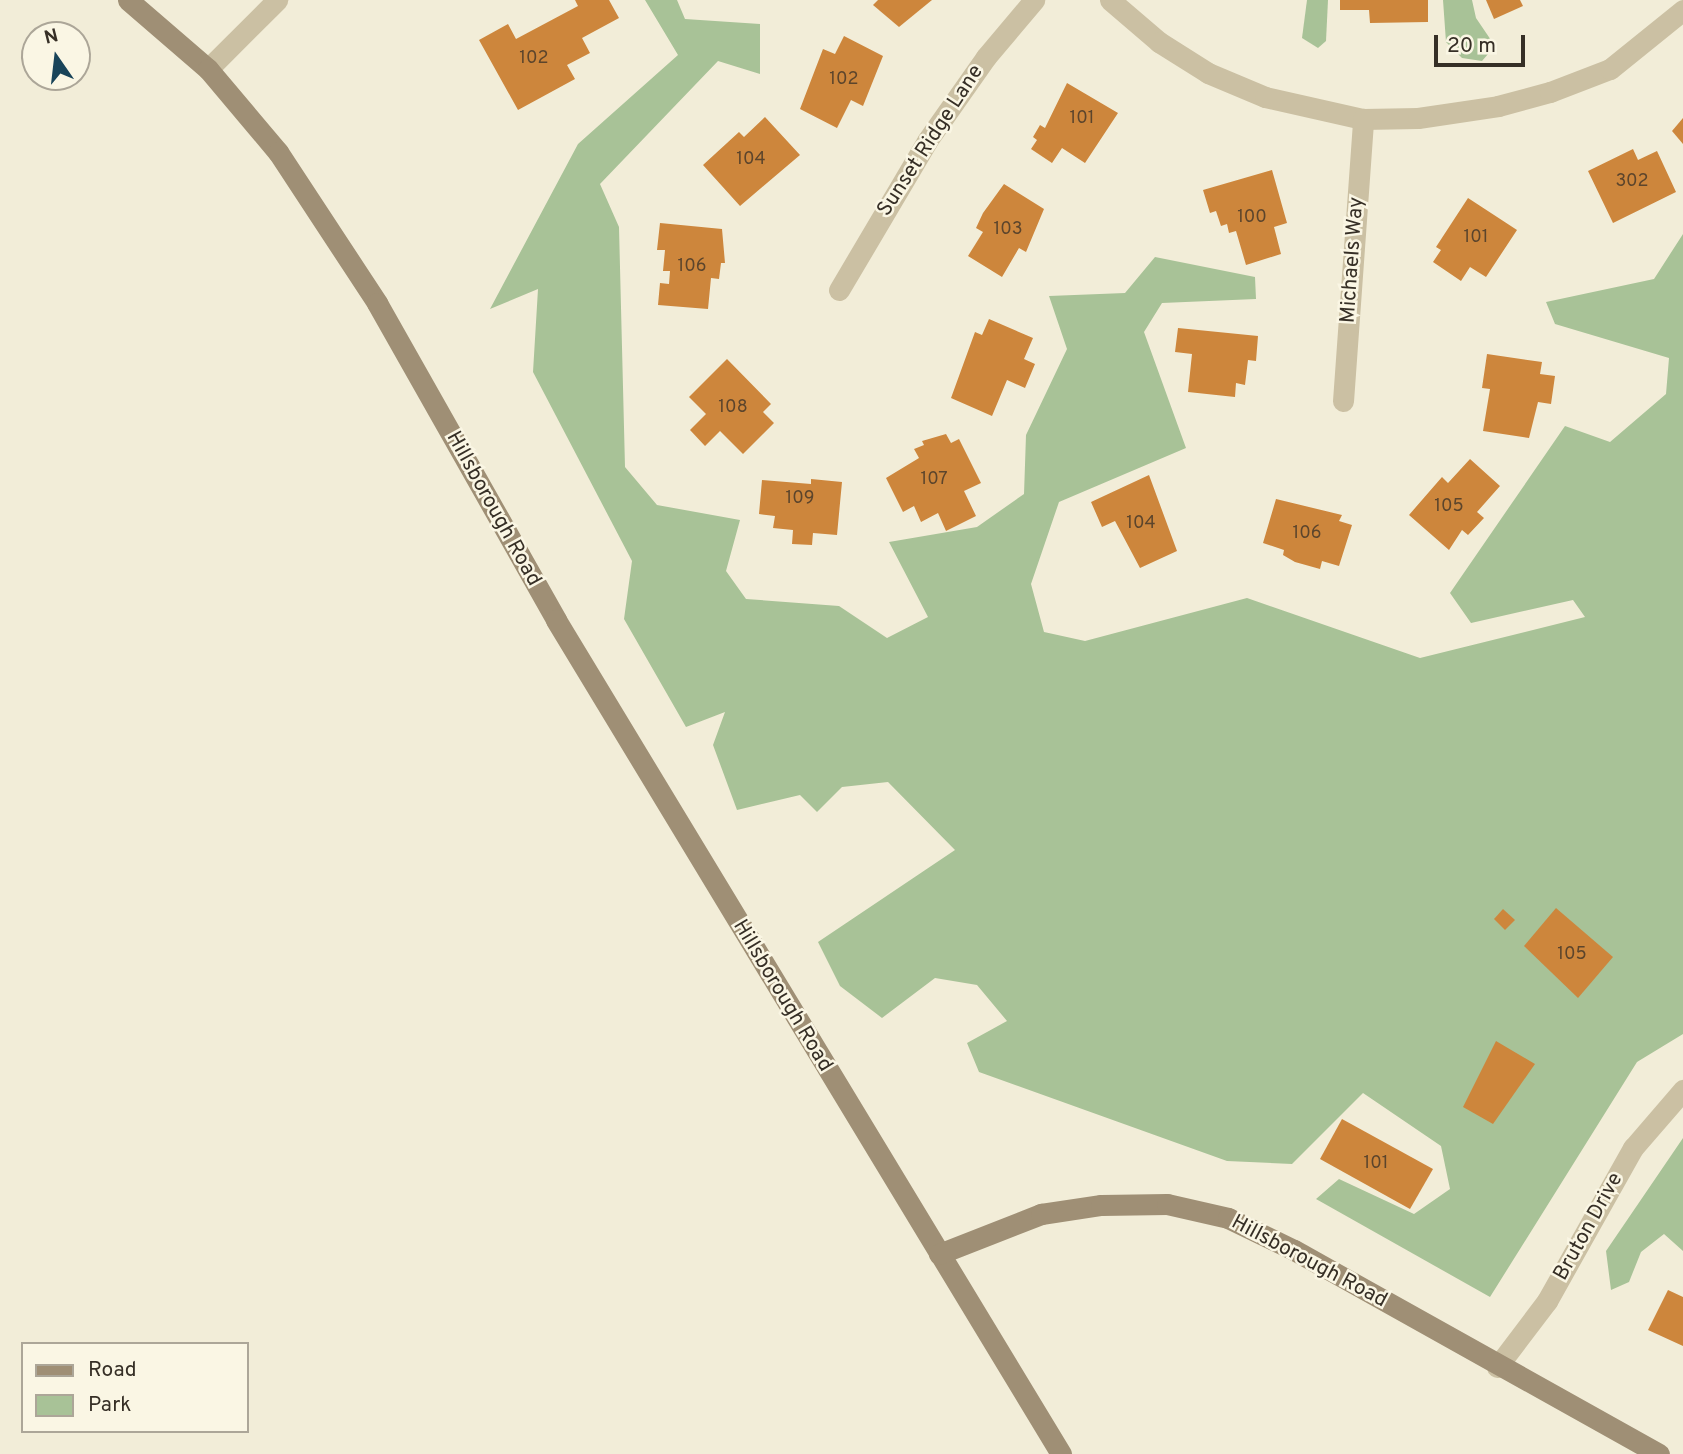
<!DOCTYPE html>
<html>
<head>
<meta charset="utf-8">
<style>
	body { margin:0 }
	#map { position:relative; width:1683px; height:1454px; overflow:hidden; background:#f2edd8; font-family:Overpass,sans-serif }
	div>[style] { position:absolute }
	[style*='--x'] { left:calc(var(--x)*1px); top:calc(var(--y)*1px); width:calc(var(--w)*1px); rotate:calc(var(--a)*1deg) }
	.green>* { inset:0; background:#a8c297 }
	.building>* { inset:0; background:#cd863c }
	.street>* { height:21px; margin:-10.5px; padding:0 10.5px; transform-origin:10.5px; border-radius:10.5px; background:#cbc0a3 }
	.secondary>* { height:21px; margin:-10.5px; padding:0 10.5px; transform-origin:10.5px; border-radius:10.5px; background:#9f8f75 }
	span { translate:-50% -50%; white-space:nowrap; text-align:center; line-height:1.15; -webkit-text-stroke:5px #faf6e4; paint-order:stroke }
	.number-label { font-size:18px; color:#5c452c }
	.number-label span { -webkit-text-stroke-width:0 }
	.street-label { font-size:21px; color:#362f26 }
	.legend { position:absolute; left:21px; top:1342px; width:228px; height:91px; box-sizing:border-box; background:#faf6e4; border:2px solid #aca698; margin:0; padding:9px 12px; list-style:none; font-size:21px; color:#362f26 }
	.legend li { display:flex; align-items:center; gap:14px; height:35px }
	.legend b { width:35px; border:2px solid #aca698 }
	.north { position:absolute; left:21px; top:21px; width:70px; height:70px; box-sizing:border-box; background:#faf6e4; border:2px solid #aca698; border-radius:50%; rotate:346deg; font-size:19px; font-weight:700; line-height:28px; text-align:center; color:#362f26 }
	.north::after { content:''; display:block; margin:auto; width:24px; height:32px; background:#194459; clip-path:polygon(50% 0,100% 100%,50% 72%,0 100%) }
	.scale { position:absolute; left:1434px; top:35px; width:91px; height:32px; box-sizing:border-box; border:4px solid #362f26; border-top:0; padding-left:9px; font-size:21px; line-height:24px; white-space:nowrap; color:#362f26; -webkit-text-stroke:5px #faf6e4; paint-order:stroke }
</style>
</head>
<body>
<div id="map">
	<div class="green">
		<div style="clip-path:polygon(645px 0,677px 0,685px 19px,760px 24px,760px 74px,718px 61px,600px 184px,619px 227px,625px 467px,657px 505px,740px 520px,726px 571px,746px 599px,839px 606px,887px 638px,928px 617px,889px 542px,977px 527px,1024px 494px,1026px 435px,1067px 349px,1049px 296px,1125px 293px,1155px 257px,1255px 277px,1256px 299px,1162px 303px,1144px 332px,1186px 448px,1059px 502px,1031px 584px,1044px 632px,1085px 641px,1247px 598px,1420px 658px,1585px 617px,1573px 600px,1471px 623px,1450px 593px,1565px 426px,1610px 442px,1666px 394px,1669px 358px,1555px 324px,1546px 302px,1654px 279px,1683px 234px,1683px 1034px,1637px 1062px,1490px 1297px,1316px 1199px,1339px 1179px,1414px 1214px,1450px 1189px,1441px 1146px,1363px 1093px,1292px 1164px,1227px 1161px,979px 1072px,967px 1043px,1007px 1021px,977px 985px,935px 978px,882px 1018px,840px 986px,818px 942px,955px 850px,888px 782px,842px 787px,817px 812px,800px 795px,737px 810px,713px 745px,725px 712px,686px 727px,624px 619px,632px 561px,533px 372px,538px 289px,490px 309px,578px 144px,678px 55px)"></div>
		<div style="clip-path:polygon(1307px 0,1328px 0,1326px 41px,1318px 48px,1302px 38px)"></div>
		<div style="clip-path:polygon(1443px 0,1472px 0,1476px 18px,1495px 46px,1482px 61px,1462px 58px,1446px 42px)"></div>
		<div style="clip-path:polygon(1683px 1138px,1683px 1251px,1664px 1234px,1641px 1252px,1629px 1282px,1611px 1290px,1606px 1251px)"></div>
	</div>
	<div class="building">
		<div style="clip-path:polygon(575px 0,609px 0,619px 18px,582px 38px,590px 53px,567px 65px,575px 79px,518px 110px,479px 40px,508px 24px,516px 39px,578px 6px)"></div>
		<div style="clip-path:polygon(878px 0,932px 0,899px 27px,873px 5px)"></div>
		<div style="clip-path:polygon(1340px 0,1428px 0,1428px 22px,1370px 23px,1369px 10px,1340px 10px)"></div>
		<div style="clip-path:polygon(1486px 0,1520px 0,1523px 6px,1494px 19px)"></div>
		<div style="clip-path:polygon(844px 36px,883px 56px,863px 106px,851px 100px,837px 128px,800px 109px,823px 49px,835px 54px)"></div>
		<div style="clip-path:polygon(1067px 83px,1118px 113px,1085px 163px,1062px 148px,1052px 163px,1031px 149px,1037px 140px,1033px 137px,1040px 125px,1045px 128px)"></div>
		<div style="clip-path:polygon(765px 117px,800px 155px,740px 206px,703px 165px,739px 132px,744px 137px)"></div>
		<div style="clip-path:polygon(1683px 118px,1683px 144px,1672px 131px)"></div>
		<div style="clip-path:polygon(1633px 149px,1638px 160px,1657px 151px,1676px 192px,1613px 223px,1588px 171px)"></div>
		<div style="clip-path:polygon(1272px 170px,1287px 223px,1274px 227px,1281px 254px,1246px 265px,1236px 231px,1229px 233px,1227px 224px,1221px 226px,1216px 211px,1210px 213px,1203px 190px)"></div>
		<div style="clip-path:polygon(1004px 184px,1044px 209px,1026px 252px,1019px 248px,1002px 277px,968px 256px,983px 232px,976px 228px,983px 213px)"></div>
		<div style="clip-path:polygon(1468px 198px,1517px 230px,1486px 277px,1470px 267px,1461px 281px,1433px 262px,1441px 250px,1436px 247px)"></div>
		<div style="clip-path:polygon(660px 223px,722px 229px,725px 263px,721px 263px,719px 279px,711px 278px,708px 309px,658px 305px,660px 283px,669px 284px,670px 271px,663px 271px,665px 250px,657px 250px)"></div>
		<div style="clip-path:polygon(989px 319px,1033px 338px,1024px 359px,1035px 364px,1025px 388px,1007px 380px,992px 416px,951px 398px,975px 332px,982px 335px)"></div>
		<div style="clip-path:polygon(1178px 328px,1258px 336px,1256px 361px,1248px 360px,1245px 385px,1236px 383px,1235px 397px,1188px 392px,1192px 354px,1175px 352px)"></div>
		<div style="clip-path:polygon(1487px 354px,1542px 362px,1540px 374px,1555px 376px,1551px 404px,1538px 402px,1529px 438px,1483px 431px,1490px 389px,1482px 388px)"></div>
		<div style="clip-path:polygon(727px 359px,771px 404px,763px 412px,774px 423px,743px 454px,720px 431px,705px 446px,690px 430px,706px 414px,689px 397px)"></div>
		<div style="clip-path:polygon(946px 434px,951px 443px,959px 439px,981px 483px,964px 491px,976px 516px,946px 531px,938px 513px,921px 522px,914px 506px,903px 512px,886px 478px,919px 458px,914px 449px,924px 445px,922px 441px)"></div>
		<div style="clip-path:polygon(1470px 459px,1500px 486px,1477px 512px,1484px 518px,1468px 535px,1462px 530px,1449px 550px,1409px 515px,1442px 477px,1448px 483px)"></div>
		<div style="clip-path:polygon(1149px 475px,1177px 551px,1140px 568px,1115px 521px,1102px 527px,1091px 502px)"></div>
		<div style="clip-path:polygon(811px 479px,842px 482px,837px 535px,813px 533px,812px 545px,792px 544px,793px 530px,773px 528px,775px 516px,759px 514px,762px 480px,811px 484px)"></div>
		<div style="clip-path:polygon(1276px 499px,1342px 515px,1339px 521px,1352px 525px,1339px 566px,1322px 561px,1320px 569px,1295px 562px,1283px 555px,1284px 550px,1263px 543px)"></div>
		<div style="clip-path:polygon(1556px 908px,1613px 957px,1578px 998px,1524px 946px)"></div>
		<div style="clip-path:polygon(1503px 909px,1515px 920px,1505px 930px,1494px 919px)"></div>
		<div style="clip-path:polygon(1496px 1041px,1535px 1064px,1493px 1124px,1463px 1107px)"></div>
		<div style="clip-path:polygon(1342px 1119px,1433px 1169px,1410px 1209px,1320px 1159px)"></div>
		<div style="clip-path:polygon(1668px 1290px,1683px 1297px,1683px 1346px,1648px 1330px)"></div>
	</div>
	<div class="street">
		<div style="--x:1110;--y:0;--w:65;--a:40.6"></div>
		<div style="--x:1159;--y:42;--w:58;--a:32.3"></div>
		<div style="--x:1208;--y:73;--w:62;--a:22.8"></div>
		<div style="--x:1265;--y:97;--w:100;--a:12.7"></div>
		<div style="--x:1363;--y:119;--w:55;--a:-1"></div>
		<div style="--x:1418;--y:118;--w:81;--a:-8.5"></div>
		<div style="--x:1498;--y:106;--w:54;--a:-15.1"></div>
		<div style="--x:1550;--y:92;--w:64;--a:-21"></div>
		<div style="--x:1610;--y:69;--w:94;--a:-38.9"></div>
		<div style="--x:208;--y:69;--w:98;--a:-45"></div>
		<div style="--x:839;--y:290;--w:173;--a:-59.4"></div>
		<div style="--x:927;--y:141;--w:103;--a:-54.9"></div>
		<div style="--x:986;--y:57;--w:75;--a:-49.9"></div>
		<div style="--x:1343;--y:401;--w:283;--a:-85.9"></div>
		<div style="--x:1497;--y:1367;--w:83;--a:-52.9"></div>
		<div style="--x:1547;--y:1301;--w:176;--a:-60.7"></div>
		<div style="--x:1633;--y:1148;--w:77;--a:-49.2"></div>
	</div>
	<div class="secondary">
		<div style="--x:128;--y:0;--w:106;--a:40.8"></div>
		<div style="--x:208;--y:69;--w:109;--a:49.9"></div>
		<div style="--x:278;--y:152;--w:181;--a:56.7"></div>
		<div style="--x:377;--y:303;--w:364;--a:60.5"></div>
		<div style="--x:556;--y:620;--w:975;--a:58.8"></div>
		<div style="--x:939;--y:1254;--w:110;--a:-21.4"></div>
		<div style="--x:1041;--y:1214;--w:61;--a:-8.5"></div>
		<div style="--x:1101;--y:1205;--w:66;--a:-0.9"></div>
		<div style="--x:1167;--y:1204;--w:63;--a:12.9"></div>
		<div style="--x:1228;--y:1218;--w:73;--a:25.9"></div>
		<div style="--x:1294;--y:1250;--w:418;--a:29.2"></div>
	</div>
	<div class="number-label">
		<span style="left:534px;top:59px">102</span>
		<span style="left:844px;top:80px">102</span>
		<span style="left:1082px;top:119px">101</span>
		<span style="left:751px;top:160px">104</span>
		<span style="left:1632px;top:182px">302</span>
		<span style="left:1252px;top:218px">100</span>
		<span style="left:1008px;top:230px">103</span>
		<span style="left:1476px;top:238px">101</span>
		<span style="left:692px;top:267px">106</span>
		<span style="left:733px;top:408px">108</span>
		<span style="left:934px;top:480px">107</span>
		<span style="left:800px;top:499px">109</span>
		<span style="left:1449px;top:507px">105</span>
		<span style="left:1141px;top:524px">104</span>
		<span style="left:1307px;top:534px">106</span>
		<span style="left:1572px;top:955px">105</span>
		<span style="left:1376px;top:1164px">101</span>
	</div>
	<div class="street-label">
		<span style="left:931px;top:141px;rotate:-57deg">Sunset Ridge Lane</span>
		<span style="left:1353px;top:260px;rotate:-86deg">Michaels Way</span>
		<span style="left:493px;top:509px;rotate:61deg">Hillsborough Road</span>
		<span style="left:782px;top:996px;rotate:59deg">Hillsborough Road</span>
		<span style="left:1589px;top:1227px;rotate:-61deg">Bruton Drive</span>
		<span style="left:1309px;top:1262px;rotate:28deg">Hillsborough Road</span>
	</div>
	<ul class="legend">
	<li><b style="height:9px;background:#9f8f75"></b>Road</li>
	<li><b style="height:19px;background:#a8c297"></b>Park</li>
	</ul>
	<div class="north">N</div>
	<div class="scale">20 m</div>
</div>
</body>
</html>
